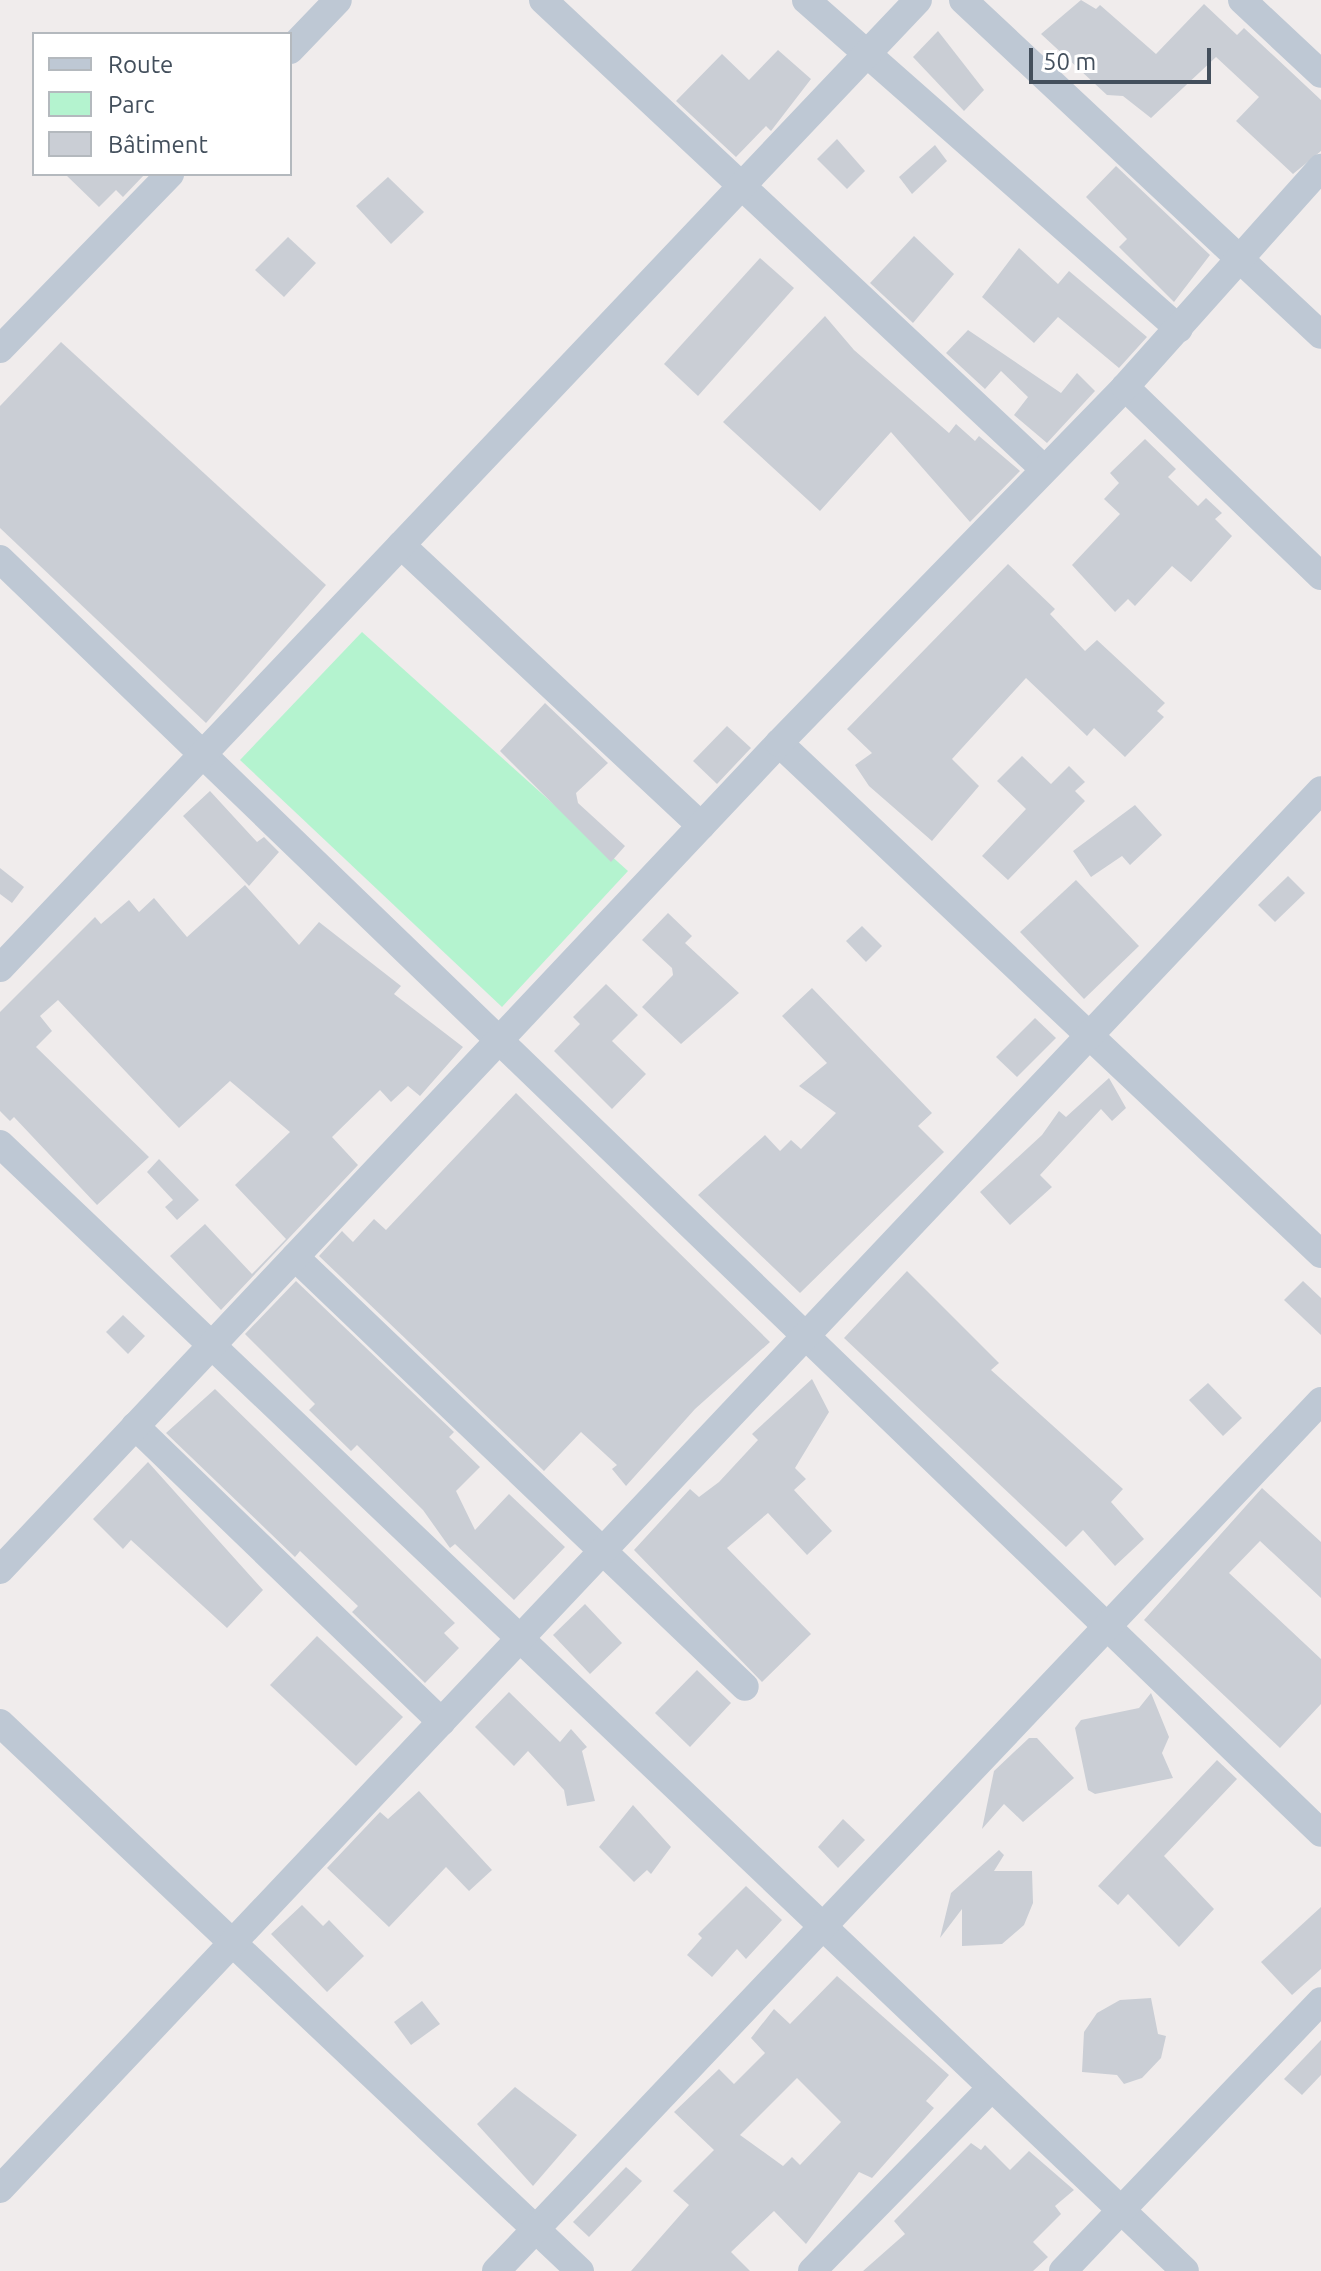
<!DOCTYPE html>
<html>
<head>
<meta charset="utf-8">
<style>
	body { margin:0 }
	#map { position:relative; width:1321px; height:2271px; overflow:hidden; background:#f0ecec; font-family:Ubuntu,sans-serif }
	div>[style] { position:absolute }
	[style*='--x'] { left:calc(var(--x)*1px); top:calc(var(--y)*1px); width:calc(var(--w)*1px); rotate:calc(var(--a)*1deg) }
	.green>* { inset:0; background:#b4f3cf }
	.building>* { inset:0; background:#caced5 }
	.street>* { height:28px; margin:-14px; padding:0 14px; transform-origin:14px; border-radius:14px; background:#bec8d4 }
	span { translate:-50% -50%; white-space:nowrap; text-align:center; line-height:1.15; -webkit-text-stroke:7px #fff; paint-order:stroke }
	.legend { position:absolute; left:32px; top:32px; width:260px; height:144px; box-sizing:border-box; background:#fff; border:2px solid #b4b9be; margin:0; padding:10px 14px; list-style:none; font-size:24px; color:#434f5c }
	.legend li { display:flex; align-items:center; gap:16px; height:40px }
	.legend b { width:40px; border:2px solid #b4b9be }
	.scale { position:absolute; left:1029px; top:48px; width:182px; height:36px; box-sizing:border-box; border:4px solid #434f5c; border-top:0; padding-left:10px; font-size:24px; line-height:28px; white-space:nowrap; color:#434f5c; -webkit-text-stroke:6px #fff; paint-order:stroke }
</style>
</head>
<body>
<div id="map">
	<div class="green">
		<div style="clip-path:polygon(362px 632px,628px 871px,502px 1007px,240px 760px)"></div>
	</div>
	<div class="building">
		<div style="clip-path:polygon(1081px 0,1096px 9px,1100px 5px,1156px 54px,1204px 4px,1237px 35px,1244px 28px,1321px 100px,1321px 151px,1293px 174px,1236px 121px,1259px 97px,1216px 57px,1151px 118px,1123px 96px,1107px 95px,1041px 34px)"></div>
		<div style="clip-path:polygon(938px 31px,984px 90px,964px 111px,913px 57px)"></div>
		<div style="clip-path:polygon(778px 50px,811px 79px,771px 131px,766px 126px,736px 157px,676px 101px,722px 54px,749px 80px)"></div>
		<div style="clip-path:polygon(837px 139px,865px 171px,847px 189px,817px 159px)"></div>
		<div style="clip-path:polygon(935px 145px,947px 161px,912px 194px,899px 177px)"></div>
		<div style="clip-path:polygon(1116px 166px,1210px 255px,1174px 302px,1119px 247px,1127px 239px,1086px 197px)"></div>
		<div style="clip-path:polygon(65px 174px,145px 174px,123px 197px,116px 190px,99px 207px)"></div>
		<div style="clip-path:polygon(388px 177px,424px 212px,391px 244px,356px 206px)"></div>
		<div style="clip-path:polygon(914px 236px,954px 274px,913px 323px,870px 283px)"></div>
		<div style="clip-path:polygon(288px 237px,316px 263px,284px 297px,255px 270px)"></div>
		<div style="clip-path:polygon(1019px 248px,1058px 284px,1069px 271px,1147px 337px,1119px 368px,1058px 317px,1034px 343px,982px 297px)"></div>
		<div style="clip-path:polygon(760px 258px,794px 288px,698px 396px,664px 364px)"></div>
		<div style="clip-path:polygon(825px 316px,854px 350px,949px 433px,956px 424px,975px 441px,979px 436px,1020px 471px,970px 522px,891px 432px,820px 511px,723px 422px)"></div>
		<div style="clip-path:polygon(968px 330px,1061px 393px,1077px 373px,1095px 391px,1047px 443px,1014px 415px,1028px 397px,1001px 371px,985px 389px,946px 353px)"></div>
		<div style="clip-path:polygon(61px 342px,326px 585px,206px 723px,0 528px,0 406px)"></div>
		<div style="clip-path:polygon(1145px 439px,1176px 469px,1168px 477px,1198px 506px,1206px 498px,1222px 513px,1215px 519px,1232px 536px,1191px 582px,1172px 566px,1135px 606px,1128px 599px,1115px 612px,1072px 565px,1120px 514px,1104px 499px,1119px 483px,1110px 473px)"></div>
		<div style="clip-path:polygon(1008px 564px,1055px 609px,1050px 614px,1085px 651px,1097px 640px,1165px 703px,1157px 711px,1164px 717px,1125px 757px,1094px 728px,1087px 736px,1026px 678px,952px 759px,979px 786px,932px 841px,869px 786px,855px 765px,872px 753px,847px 729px)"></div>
		<div style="clip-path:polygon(545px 703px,608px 763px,576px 793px,578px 803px,625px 846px,611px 862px,500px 751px)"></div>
		<div style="clip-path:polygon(727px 726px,751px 748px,717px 784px,693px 761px)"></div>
		<div style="clip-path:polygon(1022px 756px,1051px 784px,1069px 766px,1085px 782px,1075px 791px,1085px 801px,1008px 880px,982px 856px,1026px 809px,997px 781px)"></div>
		<div style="clip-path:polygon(210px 791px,257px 842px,264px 837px,279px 852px,249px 886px,183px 816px)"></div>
		<div style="clip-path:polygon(1135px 805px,1162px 835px,1130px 865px,1122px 856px,1091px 877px,1073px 851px)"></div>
		<div style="clip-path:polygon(0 868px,24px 887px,12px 903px,0 894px)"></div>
		<div style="clip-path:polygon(1288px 876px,1305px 893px,1275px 922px,1258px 905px)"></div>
		<div style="clip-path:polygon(1076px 880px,1139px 946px,1084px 999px,1020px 932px)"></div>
		<div style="clip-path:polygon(245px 885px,299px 945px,319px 922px,401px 986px,394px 994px,463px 1047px,420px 1096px,408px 1086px,391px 1102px,380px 1090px,332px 1137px,358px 1165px,221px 1310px,170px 1256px,205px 1224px,252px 1274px,286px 1239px,235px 1185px,290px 1132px,230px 1081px,179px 1128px,58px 1000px,40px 1016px,52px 1031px,36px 1047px,149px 1157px,97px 1205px,14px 1117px,10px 1121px,0 1111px,0 1012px,95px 917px,101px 924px,129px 900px,139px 912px,154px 898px,187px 937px)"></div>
		<div style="clip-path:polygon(668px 913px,692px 936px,685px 943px,739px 993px,681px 1044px,642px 1007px,673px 975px,672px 968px,642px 940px)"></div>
		<div style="clip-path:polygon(862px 926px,882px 946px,866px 962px,846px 941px)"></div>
		<div style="clip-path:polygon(606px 984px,638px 1015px,612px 1041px,646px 1074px,612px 1109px,554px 1051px,580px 1024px,573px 1017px)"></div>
		<div style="clip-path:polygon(812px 988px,932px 1113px,918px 1126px,944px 1152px,800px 1293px,698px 1195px,765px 1135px,780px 1151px,791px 1140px,801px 1149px,836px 1113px,799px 1086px,827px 1063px,782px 1016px)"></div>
		<div style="clip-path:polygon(1035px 1018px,1056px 1038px,1017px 1077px,996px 1057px)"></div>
		<div style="clip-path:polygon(1109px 1078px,1126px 1108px,1112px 1121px,1101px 1109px,1040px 1175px,1052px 1187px,1010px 1225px,980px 1192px,1042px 1135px,1059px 1111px,1066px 1117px)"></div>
		<div style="clip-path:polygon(516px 1093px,770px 1342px,695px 1409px,626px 1486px,612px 1469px,617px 1465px,581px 1432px,544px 1471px,319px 1256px,342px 1231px,353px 1242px,374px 1219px,386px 1230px)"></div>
		<div style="clip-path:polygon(159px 1159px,199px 1200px,177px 1220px,165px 1207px,173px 1200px,147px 1172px)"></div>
		<div style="clip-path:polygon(907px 1271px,999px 1363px,991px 1370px,1123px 1489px,1111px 1502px,1144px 1539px,1115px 1566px,1083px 1530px,1066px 1547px,844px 1338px)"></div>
		<div style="clip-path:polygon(296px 1281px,454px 1432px,449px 1437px,480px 1467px,456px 1491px,475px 1530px,509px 1494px,565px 1547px,514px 1600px,455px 1544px,450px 1548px,423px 1510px,357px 1445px,351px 1451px,309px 1410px,315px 1404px,245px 1334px)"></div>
		<div style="clip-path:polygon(1303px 1281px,1321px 1298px,1321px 1335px,1284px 1300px)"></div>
		<div style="clip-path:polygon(123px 1315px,145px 1336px,128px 1354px,106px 1332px)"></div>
		<div style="clip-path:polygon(812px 1379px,829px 1412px,795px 1468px,806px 1479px,794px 1490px,832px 1531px,807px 1555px,768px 1513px,727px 1548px,811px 1634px,762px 1682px,634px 1550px,690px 1489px,699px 1497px,719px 1482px,758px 1440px,752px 1434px)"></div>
		<div style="clip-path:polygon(1208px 1383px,1242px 1418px,1223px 1436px,1189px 1400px)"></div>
		<div style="clip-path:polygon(215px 1389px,455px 1623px,444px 1633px,459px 1648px,425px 1683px,352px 1612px,358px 1606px,300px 1551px,295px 1557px,166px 1433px)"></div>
		<div style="clip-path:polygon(148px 1462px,263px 1590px,227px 1628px,131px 1540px,123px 1549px,93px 1519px)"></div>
		<div style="clip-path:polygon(1262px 1488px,1321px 1542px,1321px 1598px,1260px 1541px,1229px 1573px,1321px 1659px,1321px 1704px,1280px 1748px,1144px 1620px)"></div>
		<div style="clip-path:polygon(585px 1604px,622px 1643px,590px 1674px,553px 1635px)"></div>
		<div style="clip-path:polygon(317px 1636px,403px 1717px,356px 1766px,270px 1685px)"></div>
		<div style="clip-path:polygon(697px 1670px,731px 1703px,690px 1747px,655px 1713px)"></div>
		<div style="clip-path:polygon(509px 1692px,560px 1742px,571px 1729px,587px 1747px,582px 1751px,595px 1801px,567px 1806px,564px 1790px,528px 1751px,514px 1766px,475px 1727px)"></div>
		<div style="clip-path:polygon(1151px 1693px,1169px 1737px,1162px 1753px,1173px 1778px,1095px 1794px,1088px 1790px,1075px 1728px,1081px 1720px,1139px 1708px)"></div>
		<div style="clip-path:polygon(1029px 1738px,1037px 1738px,1074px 1778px,1023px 1822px,1004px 1804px,982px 1829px,994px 1771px)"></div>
		<div style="clip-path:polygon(1217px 1760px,1237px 1779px,1164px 1856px,1214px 1909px,1179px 1947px,1128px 1894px,1118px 1905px,1098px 1886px)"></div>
		<div style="clip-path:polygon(419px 1791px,492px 1870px,469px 1891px,446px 1867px,389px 1927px,327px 1868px,380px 1812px,388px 1819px)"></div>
		<div style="clip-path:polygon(633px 1805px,671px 1847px,651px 1874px,647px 1870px,634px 1882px,599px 1847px)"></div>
		<div style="clip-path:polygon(843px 1819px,865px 1840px,838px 1868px,818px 1847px)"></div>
		<div style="clip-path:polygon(999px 1850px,1004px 1855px,994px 1871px,1032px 1871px,1033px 1903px,1024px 1925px,1002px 1944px,962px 1946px,962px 1909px,940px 1938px,951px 1893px)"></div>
		<div style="clip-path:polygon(746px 1886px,782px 1920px,746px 1959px,737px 1949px,712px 1977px,687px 1955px,702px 1938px,698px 1934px)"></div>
		<div style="clip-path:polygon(302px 1905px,323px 1926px,329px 1920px,364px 1956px,327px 1992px,271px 1934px)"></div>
		<div style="clip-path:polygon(1321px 1907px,1321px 1969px,1292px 1995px,1261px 1962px)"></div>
		<div style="clip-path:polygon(evenodd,837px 1976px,949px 2075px,926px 2101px,934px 2108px,872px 2178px,859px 2172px,806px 2244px,774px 2211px,731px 2252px,750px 2271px,631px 2271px,689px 2205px,673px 2191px,714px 2150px,674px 2112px,719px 2069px,734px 2084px,765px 2053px,751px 2038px,774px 2009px,790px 2024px,837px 1976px,797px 2078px,841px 2122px,800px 2165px,792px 2157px,783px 2166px,740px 2135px,797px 2078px)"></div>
		<div style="clip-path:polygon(1151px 1998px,1158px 2034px,1166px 2036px,1161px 2058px,1142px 2078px,1124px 2084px,1117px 2075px,1082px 2072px,1084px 2032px,1097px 2013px,1120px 2000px)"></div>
		<div style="clip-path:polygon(422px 2001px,440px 2024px,411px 2045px,394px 2022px)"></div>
		<div style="clip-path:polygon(1321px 2040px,1321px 2075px,1302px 2095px,1284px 2079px)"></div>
		<div style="clip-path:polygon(515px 2087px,577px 2135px,533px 2186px,477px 2124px)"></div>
		<div style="clip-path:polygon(971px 2143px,981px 2150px,985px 2145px,1010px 2170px,1029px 2151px,1074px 2190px,1055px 2206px,1061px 2214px,1033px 2242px,1048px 2257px,1033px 2271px,863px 2271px,905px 2234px,894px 2221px)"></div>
		<div style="clip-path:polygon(626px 2167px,642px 2181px,589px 2237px,573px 2222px)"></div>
	</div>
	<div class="street">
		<div style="--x:543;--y:0;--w:685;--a:43.11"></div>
		<div style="--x:806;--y:0;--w:497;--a:41.4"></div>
		<div style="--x:963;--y:0;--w:490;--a:43.1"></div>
		<div style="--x:1242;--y:0;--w:108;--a:43.1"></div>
		<div style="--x:290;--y:50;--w:69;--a:-46.2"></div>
		<div style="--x:0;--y:349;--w:244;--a:-45.8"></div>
		<div style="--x:1125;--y:387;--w:272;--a:44"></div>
		<div style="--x:401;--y:545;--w:411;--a:43.1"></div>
		<div style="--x:0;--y:559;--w:1835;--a:43.96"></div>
		<div style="--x:779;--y:743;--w:745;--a:43.31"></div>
		<div style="--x:0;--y:968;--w:1334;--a:-46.52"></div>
		<div style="--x:0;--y:1144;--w:1635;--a:43.56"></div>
		<div style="--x:295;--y:1257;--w:622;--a:43.7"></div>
		<div style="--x:135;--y:1426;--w:426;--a:44"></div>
		<div style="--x:0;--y:1570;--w:1136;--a:-46.71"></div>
		<div style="--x:779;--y:743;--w:496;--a:-45.8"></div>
		<div style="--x:1125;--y:387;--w:294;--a:-48.2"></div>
		<div style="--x:0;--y:1723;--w:798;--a:43.38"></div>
		<div style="--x:0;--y:2189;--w:1924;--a:-46.64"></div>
		<div style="--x:496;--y:2271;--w:1199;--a:-46.52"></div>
		<div style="--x:812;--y:2271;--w:257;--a:-45.6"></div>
		<div style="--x:1063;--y:2271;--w:373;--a:-46.3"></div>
	</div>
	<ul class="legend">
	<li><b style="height:10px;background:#bec8d4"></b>Route</li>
	<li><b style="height:22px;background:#b4f3cf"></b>Parc</li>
	<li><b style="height:22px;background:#caced5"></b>Bâtiment</li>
	</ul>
	<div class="scale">50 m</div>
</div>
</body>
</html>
